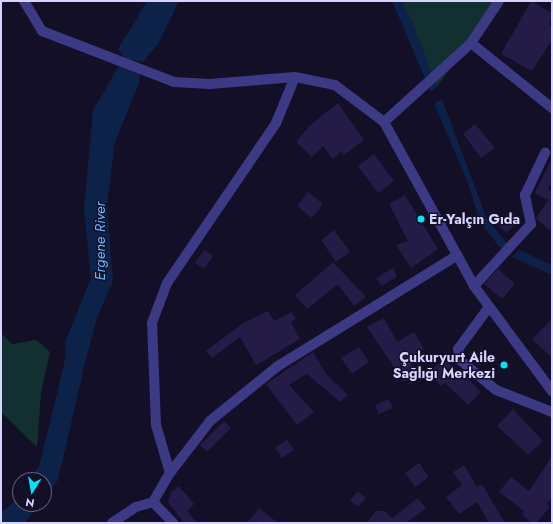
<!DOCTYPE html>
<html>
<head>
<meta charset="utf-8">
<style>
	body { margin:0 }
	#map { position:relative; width:553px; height:524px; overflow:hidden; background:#130f26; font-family:Jost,sans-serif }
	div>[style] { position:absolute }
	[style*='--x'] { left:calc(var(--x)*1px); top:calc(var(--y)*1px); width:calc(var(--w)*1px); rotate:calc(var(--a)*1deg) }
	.green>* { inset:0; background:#12302f }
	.water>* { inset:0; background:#0c2248 }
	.building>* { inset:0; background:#241b47 }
	.minor>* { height:10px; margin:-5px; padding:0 5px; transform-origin:5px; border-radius:5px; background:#3d3a85 }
	.dots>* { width:11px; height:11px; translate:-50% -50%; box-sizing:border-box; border:2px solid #130f26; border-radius:50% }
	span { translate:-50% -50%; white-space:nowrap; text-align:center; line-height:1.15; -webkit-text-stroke:3px #130f26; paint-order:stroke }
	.poi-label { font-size:14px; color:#d9d4ff; font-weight:700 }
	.left { translate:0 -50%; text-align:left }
	.right { translate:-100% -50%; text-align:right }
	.water-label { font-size:15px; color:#62b6ff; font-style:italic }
	.frame { position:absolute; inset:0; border:2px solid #d9d4ff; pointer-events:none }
	.north { position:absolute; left:12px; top:472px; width:40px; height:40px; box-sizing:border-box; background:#130f26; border:1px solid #625e7d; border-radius:50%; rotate:191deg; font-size:11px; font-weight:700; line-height:16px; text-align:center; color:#d9d4ff }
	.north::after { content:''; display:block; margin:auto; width:14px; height:18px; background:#00e5ff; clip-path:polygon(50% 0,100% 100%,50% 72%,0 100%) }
</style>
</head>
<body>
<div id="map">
	<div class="green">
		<div style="clip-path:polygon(402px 1px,498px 1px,437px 87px)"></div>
		<div style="clip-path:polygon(1px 333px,12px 344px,36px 340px,50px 352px,41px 393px,37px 447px,1px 412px)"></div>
	</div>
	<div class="water">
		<div style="clip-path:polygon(147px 1px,179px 1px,158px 44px,143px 62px,124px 58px,118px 49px)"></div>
		<div style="clip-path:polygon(392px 1px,402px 1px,411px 19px,437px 87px,431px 92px)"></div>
		<div style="clip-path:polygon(120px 64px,140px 71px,139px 83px,115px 142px,111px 171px,107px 204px,113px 281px,97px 318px,85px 363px,58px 480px,44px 499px,44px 480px,30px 480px,39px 466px,50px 423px,66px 355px,65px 342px,91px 278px,84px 209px,93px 110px)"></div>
		<div style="clip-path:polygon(442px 99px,486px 217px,508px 245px,502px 250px,480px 222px,468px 183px,434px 104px)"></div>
		<div style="clip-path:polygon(519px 250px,552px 265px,552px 275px,512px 257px)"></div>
		<div style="clip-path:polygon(20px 494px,20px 504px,40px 504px,24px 523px,1px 523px,1px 511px,9px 507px)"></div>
	</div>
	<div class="building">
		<div style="clip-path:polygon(531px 1px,552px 13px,549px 25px,552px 27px,552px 40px,532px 71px,501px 54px)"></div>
		<div style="clip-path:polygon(338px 103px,364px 140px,344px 155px,341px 152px,333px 159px,323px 146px,312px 157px,296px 142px,309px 126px)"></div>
		<div style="clip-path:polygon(475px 124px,495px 148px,481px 158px,463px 134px)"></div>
		<div style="clip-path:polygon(374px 154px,394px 181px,378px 193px,358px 166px)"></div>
		<div style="clip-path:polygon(552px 158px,552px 180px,548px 189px,552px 192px,552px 225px,549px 230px,536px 218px,548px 200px,535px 193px)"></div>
		<div style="clip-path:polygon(308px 192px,323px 204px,312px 218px,297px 206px)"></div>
		<div style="clip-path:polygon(405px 195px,438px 249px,411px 268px,396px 245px,408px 241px,389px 204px)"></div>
		<div style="clip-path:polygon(511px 211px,520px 220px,506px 233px,497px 224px)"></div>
		<div style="clip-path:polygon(334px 230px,350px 252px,336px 262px,321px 240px)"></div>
		<div style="clip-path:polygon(204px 250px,213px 256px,204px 269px,195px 263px)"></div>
		<div style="clip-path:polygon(333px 262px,366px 297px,354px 306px,338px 284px,307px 309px,295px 295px)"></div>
		<div style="clip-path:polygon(393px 268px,397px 277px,381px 286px,376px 278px)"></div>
		<div style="clip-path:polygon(498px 269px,515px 284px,502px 299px,484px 284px)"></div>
		<div style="clip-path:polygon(268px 311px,274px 321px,292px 312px,296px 319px,291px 322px,300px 339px,256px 365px,240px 337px,212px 358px,206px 351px,243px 323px)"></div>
		<div style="clip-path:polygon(384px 318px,397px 342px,414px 332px,424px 349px,408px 359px,417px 374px,404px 382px,367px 327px)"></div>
		<div style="clip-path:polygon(552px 319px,552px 358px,532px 339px)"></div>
		<div style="clip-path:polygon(359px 347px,369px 362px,352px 374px,341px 358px)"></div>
		<div style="clip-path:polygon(313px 352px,327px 375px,348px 395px,340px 402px,307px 374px,289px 385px,314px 412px,297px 425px,266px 384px)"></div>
		<div style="clip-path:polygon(445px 358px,459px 374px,461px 372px,481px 392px,468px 405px,445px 383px,441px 386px,429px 372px)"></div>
		<div style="clip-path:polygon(389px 399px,393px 408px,379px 414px,375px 405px)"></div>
		<div style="clip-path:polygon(513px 409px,543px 441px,528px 455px,497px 426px)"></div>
		<div style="clip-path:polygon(224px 421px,231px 428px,207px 452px,200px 445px)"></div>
		<div style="clip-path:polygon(287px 440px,294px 450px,282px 458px,275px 448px)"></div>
		<div style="clip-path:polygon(552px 456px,552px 498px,547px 504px,550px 507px,536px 523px,531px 523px,522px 514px,524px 511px,499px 492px,511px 477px,529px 491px)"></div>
		<div style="clip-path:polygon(419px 463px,429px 477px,415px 487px,405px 473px)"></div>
		<div style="clip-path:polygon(464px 465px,477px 487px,482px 484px,505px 523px,489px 523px,477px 502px,459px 514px,446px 497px,462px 485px,453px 472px)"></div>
		<div style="clip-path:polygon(179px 486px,194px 504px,187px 511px,197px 523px,184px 523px,168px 502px,171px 492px)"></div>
		<div style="clip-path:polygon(358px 491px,366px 498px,358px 507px,350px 500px)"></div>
		<div style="clip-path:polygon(418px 498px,426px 508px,406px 523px,367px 523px,376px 511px,384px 511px,392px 518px)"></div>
		<div style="clip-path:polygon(259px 508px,278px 523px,247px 523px)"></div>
	</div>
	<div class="minor">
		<div style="--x:24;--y:1;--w:35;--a:59"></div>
		<div style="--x:42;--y:31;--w:142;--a:21.1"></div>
		<div style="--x:174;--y:82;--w:36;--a:3"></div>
		<div style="--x:210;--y:84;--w:85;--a:-4.7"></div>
		<div style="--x:295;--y:77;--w:41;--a:11.3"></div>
		<div style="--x:335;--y:85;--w:61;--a:37.1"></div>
		<div style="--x:384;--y:122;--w:187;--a:61.2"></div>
		<div style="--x:474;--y:286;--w:131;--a:53.4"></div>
		<div style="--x:471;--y:43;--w:104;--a:38.7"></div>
		<div style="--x:384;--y:122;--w:118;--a:-42.2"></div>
		<div style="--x:471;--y:43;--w:50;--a:-56.3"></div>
		<div style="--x:474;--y:286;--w:84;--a:-47.4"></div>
		<div style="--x:531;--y:224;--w:30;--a:-102"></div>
		<div style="--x:525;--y:195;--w:47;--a:-64.5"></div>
		<div style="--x:489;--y:307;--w:52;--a:126.4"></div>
		<div style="--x:458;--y:349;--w:11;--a:80"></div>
		<div style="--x:460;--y:360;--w:47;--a:39.8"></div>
		<div style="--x:496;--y:390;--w:60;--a:21.4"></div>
		<div style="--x:170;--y:473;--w:50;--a:-106.3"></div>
		<div style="--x:156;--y:425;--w:102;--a:-92.2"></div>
		<div style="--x:152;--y:323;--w:43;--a:-69.4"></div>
		<div style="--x:167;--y:283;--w:194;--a:-55.7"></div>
		<div style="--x:276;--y:123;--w:50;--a:-67.6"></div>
		<div style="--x:153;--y:502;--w:29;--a:46"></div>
		<div style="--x:112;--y:523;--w:29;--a:-34"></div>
		<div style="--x:136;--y:507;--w:18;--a:-16"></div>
		<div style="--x:153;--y:502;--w:34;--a:-60"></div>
		<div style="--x:170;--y:473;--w:66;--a:-52.4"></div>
		<div style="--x:210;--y:421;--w:87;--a:-39"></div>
		<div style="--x:278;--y:366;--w:211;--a:-31.7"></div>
	</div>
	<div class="dots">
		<div style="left:421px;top:219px;background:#00e5ff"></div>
		<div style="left:504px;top:365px;background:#00e5ff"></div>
	</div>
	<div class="poi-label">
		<span class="left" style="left:429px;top:219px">Er-Yalçın Gıda</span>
		<span class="right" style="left:495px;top:365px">Çukuryurt Aile<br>Sağlığı Merkezi</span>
	</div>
	<div class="water-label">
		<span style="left:101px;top:241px;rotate:-90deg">Ergene River</span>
	</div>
	<div class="frame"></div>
	<div class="north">N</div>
</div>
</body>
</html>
